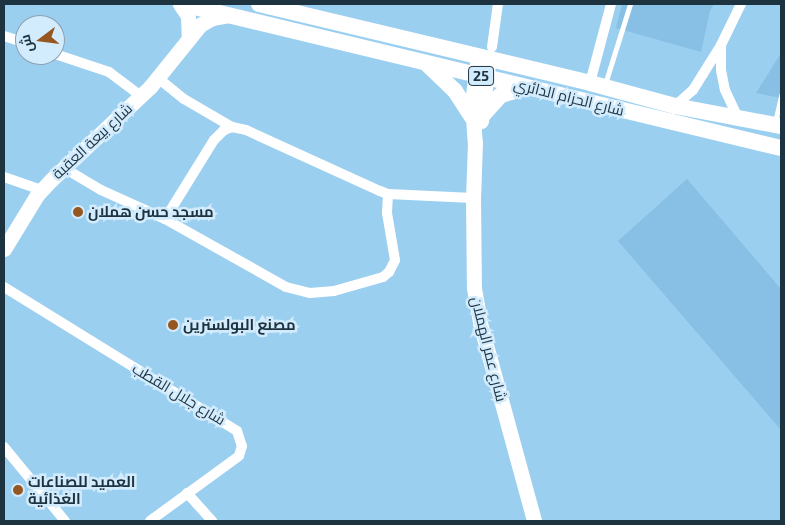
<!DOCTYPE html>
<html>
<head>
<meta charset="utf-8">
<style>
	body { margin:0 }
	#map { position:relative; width:785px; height:525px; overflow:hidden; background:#9bcff0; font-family:"Exo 2",Cairo,sans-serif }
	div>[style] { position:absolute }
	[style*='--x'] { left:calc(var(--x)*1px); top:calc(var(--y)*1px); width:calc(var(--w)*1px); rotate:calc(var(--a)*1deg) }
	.built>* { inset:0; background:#87c0e4 }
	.lane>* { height:5px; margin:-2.5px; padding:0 2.5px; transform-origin:2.5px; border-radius:2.5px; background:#fff }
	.street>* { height:10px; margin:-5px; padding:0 5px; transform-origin:5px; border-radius:5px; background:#fff }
	.secondary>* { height:15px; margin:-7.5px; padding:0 7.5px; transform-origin:7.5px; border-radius:7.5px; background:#fff }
	.primary>* { height:16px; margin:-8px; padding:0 8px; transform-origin:8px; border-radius:8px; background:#fff }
	.dots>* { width:14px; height:14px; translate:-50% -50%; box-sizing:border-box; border:2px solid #d3ecfd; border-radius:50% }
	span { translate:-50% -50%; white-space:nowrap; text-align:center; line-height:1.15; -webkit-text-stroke:5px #d3ecfd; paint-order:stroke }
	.shield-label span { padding:1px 4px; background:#d3ecfd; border:1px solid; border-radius:4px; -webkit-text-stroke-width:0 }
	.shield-label { font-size:14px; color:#1e3340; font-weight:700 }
	.street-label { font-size:15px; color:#1e3340 }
	.poi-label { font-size:15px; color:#1e3340; font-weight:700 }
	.left { translate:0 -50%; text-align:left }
	.frame { position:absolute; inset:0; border:5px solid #1e3340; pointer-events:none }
	.north { position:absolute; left:15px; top:15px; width:50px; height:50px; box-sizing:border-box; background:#d3ecfd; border:1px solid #8ba2b1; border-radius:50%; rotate:255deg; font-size:14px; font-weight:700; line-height:20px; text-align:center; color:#1e3340 }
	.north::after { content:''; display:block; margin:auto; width:18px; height:22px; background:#96561f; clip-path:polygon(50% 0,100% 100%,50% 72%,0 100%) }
</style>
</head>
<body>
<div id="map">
	<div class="built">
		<div style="clip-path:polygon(622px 4px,714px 4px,710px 11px,701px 52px,616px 28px)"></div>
		<div style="clip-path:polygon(781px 53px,781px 98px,756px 93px)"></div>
		<div style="clip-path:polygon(687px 179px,781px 289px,781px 430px,618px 241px)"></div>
	</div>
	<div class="lane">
		<div style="--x:605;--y:84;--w:84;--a:-72.6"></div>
		<div style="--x:775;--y:122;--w:28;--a:-77"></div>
	</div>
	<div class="street">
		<div style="--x:4;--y:36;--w:22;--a:18"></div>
		<div style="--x:721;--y:46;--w:24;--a:90"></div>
		<div style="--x:721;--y:70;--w:20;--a:79"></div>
		<div style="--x:725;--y:90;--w:33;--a:65"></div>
		<div style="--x:492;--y:47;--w:43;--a:-82.1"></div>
		<div style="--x:55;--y:54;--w:57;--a:18.4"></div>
		<div style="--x:109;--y:72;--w:40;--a:37"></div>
		<div style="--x:158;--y:78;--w:33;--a:39"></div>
		<div style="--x:184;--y:99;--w:56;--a:30.3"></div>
		<div style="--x:232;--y:127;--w:14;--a:12"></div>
		<div style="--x:246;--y:130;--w:147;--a:24.5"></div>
		<div style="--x:380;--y:191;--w:9;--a:21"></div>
		<div style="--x:388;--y:194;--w:85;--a:2.7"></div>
		<div style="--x:590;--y:83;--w:82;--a:-75.1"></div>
		<div style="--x:675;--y:106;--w:24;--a:-42"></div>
		<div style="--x:693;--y:90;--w:19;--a:-58"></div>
		<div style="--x:703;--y:74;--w:34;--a:-58"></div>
		<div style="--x:721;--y:45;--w:46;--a:-64"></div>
		<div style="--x:64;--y:168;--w:43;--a:30.7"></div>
		<div style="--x:101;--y:190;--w:70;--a:24.4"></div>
		<div style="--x:165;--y:219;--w:139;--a:29.3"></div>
		<div style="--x:286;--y:287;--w:25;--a:14"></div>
		<div style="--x:310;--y:293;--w:24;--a:-5"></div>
		<div style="--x:334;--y:291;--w:51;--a:-15.9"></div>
		<div style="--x:383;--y:277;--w:8;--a:-40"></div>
		<div style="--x:389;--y:272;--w:13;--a:-63"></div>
		<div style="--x:395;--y:260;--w:48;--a:-99.7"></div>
		<div style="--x:387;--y:213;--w:19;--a:-87"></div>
		<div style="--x:4;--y:177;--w:39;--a:19"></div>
		<div style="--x:165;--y:219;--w:93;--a:-58.2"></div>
		<div style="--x:214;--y:140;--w:14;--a:-45"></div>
		<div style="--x:224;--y:130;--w:9;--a:-21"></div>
		<div style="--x:4;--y:287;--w:274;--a:31.7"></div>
		<div style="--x:237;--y:431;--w:16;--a:72"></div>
		<div style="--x:242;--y:446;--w:10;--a:107"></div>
		<div style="--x:239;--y:456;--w:110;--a:143.9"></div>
		<div style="--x:4;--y:447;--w:96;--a:50.5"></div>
		<div style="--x:187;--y:493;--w:38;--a:48"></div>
	</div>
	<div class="secondary">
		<div style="--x:180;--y:4;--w:14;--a:56"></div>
		<div style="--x:188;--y:16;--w:23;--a:88"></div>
		<div style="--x:478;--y:56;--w:47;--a:97.3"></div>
		<div style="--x:472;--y:103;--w:39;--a:86"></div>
		<div style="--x:475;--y:142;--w:56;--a:92"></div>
		<div style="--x:473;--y:198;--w:90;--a:89.4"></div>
		<div style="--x:474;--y:288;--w:36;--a:80"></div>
		<div style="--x:480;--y:323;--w:205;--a:74.7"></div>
		<div style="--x:481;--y:121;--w:64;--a:-82.8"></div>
		<div style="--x:4;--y:249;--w:63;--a:-58.6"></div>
		<div style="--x:37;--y:195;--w:21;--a:-47"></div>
		<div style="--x:51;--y:180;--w:136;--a:-43.2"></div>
		<div style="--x:150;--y:87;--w:80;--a:-51.1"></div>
		<div style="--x:200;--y:25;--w:14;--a:-30"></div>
		<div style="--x:212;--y:18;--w:17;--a:-10"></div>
	</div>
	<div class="primary">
		<div style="--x:182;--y:4;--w:616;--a:13.52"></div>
		<div style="--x:259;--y:4;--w:340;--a:13.4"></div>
		<div style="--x:590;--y:83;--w:88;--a:15.1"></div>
		<div style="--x:675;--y:106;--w:108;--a:10.7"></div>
		<div style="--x:427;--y:64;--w:39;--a:44"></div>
		<div style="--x:455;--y:91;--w:31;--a:57"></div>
		<div style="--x:482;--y:116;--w:28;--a:-48"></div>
		<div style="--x:501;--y:95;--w:26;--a:-16"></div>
	</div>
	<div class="dots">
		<div style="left:78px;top:212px;background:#96561f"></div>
		<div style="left:173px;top:325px;background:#96561f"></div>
		<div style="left:18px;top:490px;background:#96561f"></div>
	</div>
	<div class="shield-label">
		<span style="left:481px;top:76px">25</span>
	</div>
	<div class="street-label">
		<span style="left:569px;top:97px;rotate:14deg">شارع الحزام الدائري</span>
		<span style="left:92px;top:141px;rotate:-43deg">شارع بيعة العقبة</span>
		<span style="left:489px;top:349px;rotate:76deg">شارع عمر الهملان</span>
		<span style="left:179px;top:394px;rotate:31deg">شارع جلال القطب</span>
	</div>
	<div class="poi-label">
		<span class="left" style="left:88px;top:212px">مسجد حسن هملان</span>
		<span class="left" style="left:183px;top:325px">مصنع البولسترين</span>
		<span class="left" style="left:28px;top:490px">العميد للصناعات<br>الغذائية</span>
	</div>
	<div class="frame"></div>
	<div class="north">ش</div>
</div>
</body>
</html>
